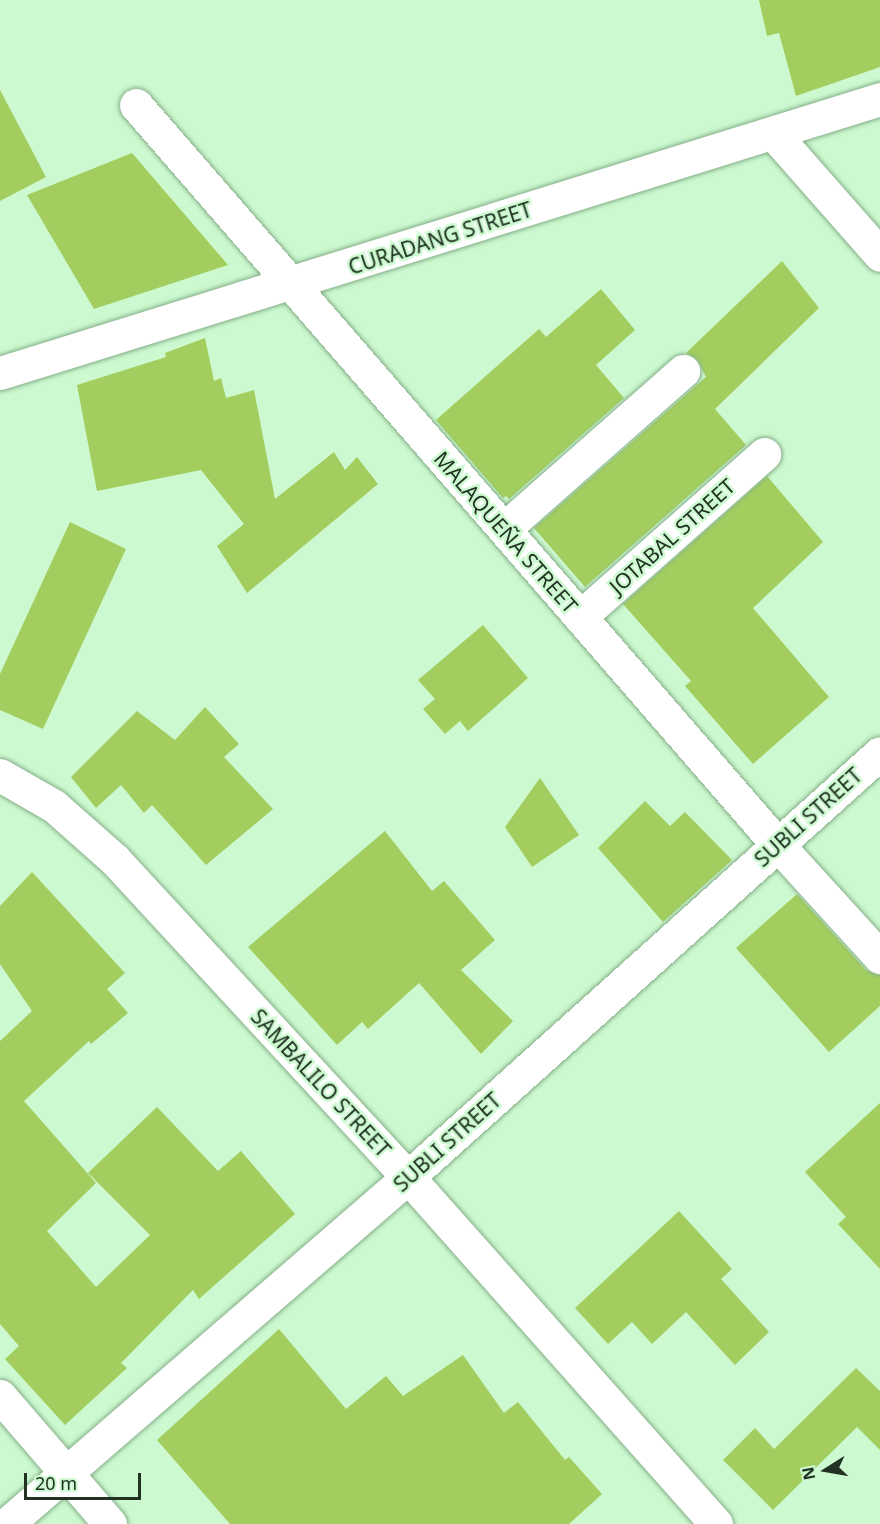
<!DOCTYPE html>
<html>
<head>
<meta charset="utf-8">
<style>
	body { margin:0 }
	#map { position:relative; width:880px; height:1524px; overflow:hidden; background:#ccf9d0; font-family:"Noto Sans",sans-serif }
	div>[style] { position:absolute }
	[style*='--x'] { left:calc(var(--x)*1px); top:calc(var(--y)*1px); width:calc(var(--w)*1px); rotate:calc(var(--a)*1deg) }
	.building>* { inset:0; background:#a3ce5f }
	.roads { filter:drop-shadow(0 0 2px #85ae88) drop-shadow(0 0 2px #85ae88) }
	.minor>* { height:33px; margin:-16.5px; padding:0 16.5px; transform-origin:16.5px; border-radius:16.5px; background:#fff }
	span { translate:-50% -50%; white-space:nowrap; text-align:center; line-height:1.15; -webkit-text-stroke:5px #ccf9d0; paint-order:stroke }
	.street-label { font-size:21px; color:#213223 }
	.north { position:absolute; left:796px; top:1440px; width:60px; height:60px; -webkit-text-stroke:4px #ccf9d0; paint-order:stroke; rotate:259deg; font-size:16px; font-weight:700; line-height:24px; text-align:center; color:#213223 }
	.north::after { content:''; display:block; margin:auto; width:21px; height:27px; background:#213223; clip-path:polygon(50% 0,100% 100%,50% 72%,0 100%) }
	.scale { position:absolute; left:24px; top:1473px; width:117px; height:27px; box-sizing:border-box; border:3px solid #213223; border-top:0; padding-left:8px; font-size:18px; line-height:21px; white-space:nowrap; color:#213223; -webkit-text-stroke:4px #ccf9d0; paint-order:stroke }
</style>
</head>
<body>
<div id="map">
	<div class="building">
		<div style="clip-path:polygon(759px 0,880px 0,880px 67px,796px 96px,779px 33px,767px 36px)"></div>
		<div style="clip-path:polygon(0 90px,46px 177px,0 201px)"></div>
		<div style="clip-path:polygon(132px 153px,228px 265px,94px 309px,27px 195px)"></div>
		<div style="clip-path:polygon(782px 261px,819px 308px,715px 409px,746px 445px,585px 587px,534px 528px,706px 377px,697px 359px,686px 353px)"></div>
		<div style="clip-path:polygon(601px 289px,635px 330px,596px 365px,624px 398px,509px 499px,506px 496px,503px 498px,436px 420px,539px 329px,546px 337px)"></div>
		<div style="clip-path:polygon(205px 338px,214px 381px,221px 378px,226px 398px,254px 390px,275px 499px,334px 452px,345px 470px,357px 457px,378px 484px,247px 593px,217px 546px,244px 524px,201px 470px,97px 491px,77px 385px,166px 357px,165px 353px)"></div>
		<div style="clip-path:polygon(767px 476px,823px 542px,753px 608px,829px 697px,753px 764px,685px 686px,691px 681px,623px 604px)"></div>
		<div style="clip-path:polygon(70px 522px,126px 549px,43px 729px,0 710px,0 674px)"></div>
		<div style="clip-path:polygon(483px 625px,528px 678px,468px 731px,460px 721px,445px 734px,423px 709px,435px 699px,418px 680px)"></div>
		<div style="clip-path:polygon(205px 707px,239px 744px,224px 757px,273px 809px,206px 865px,152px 805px,144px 813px,121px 785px,96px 808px,71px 777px,137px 711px,175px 740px)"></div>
		<div style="clip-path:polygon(540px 778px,579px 835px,532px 867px,505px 827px)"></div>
		<div style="clip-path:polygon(645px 801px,670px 826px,685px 812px,732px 860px,663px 922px,598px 848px)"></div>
		<div style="clip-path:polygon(385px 831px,432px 891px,444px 881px,495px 940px,461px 970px,513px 1021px,481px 1054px,419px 983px,368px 1029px,362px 1022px,337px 1045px,248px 947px)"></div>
		<div style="clip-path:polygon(32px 872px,125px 973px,107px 989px,128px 1013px,91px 1044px,89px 1041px,24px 1101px,96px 1183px,47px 1231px,96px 1287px,150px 1235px,88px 1173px,157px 1107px,218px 1171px,241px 1151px,295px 1214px,199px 1299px,193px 1290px,121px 1363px,127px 1368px,65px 1425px,5px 1359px,19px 1346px,0 1324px,0 1041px,32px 1011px,0 964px,0 906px)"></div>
		<div style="clip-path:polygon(797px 894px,866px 970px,880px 975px,880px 1006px,829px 1052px,736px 948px)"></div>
		<div style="clip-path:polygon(880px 1103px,880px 1269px,838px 1224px,846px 1217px,805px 1172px)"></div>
		<div style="clip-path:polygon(679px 1211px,732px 1269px,721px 1279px,769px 1332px,735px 1365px,686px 1312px,652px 1344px,632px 1322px,608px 1344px,575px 1308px)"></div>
		<div style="clip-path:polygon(279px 1329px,346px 1409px,386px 1376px,403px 1396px,463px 1355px,504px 1413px,518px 1402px,565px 1460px,569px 1457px,602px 1494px,569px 1524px,230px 1524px,157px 1440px)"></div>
		<div style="clip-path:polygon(856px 1368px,880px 1391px,880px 1450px,857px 1427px,773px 1510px,723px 1460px,755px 1428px,774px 1449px)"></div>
	</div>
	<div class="roads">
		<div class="minor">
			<div style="--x:136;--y:105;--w:978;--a:49.06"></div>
			<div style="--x:777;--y:844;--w:153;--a:47.7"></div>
			<div style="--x:773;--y:133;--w:162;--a:48.7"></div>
			<div style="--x:0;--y:373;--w:922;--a:-17.29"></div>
			<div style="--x:504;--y:529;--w:239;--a:-41.4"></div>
			<div style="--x:580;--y:617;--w:246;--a:-41.5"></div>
			<div style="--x:0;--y:775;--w:62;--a:29.9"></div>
			<div style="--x:54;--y:806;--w:81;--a:41.5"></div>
			<div style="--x:115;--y:860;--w:432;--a:47.3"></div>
			<div style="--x:408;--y:1177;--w:464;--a:48.4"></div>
			<div style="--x:0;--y:1396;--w:169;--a:49.3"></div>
			<div style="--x:7;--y:1524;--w:530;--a:-40.87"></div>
			<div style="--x:408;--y:1177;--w:634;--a:-41.93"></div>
		</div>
	</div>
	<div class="street-label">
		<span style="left:440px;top:238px;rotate:-18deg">CURADANG STREET</span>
		<span style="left:506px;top:532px;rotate:49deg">MALAQUEÑA STREET</span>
		<span style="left:672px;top:536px;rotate:-42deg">JOTABAL STREET</span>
		<span style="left:808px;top:817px;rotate:-42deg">SUBLI STREET</span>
		<span style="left:321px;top:1083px;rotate:47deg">SAMBALILO STREET</span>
		<span style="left:447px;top:1142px;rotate:-42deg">SUBLI STREET</span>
	</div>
	<div class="north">N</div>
	<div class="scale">20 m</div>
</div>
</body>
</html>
